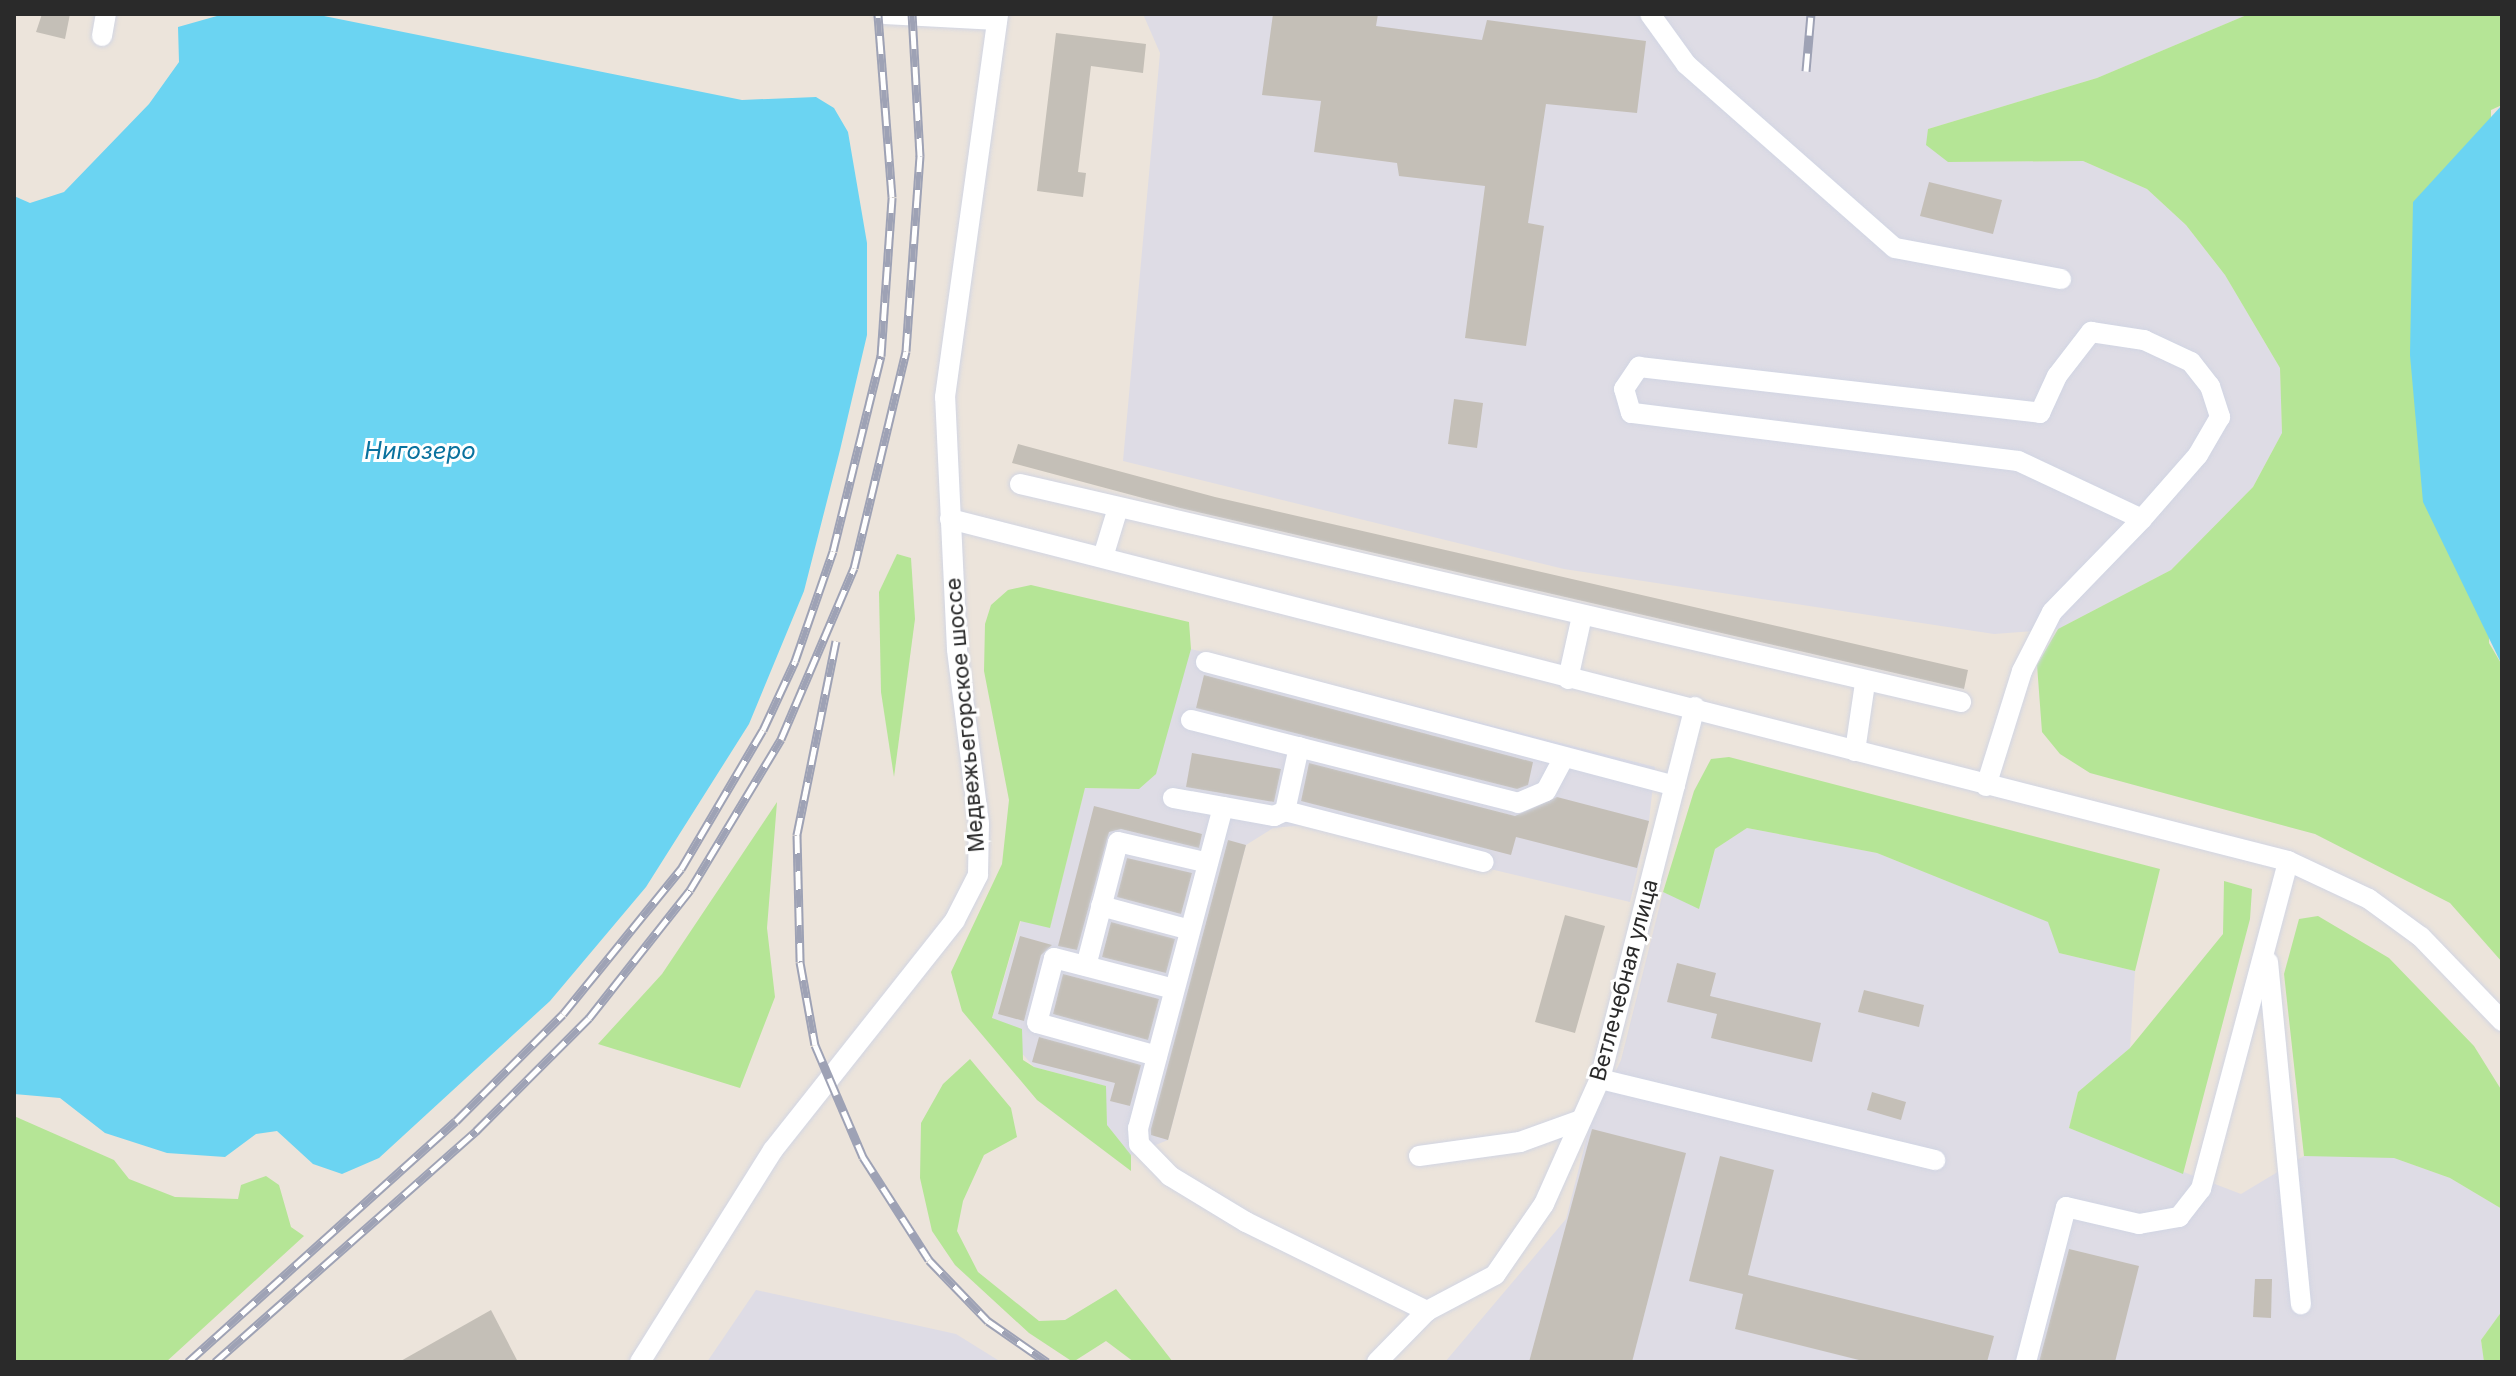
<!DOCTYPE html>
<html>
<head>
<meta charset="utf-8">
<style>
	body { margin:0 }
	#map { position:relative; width:2516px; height:1376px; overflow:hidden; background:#ece4db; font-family:Inter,sans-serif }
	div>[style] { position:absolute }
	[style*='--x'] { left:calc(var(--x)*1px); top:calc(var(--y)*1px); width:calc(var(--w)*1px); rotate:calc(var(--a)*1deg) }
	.industrial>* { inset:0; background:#dedce5 }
	.green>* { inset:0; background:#b5e596 }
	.water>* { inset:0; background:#6bd4f2 }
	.building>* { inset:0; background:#c4bfb7 }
	.roads { filter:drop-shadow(0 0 2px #d1d5e3) drop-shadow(0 0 2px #d1d5e3) }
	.minor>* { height:20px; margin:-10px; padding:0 10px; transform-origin:10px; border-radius:10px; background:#fff }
	.rail>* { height:9px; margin-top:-4.5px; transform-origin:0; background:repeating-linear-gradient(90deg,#fff 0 18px,#9ea2b5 0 36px); box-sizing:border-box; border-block:2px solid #9ea2b5 }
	span { translate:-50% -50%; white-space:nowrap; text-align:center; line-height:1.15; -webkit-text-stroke:6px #fff; paint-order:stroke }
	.street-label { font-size:22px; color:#2a2a2a }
	.water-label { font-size:24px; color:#0a729e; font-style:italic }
	.frame { position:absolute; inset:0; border:16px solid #2a2a2a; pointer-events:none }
</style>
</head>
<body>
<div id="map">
	<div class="industrial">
		<div style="clip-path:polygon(1143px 14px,2249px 14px,2097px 78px,1928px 129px,1948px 162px,2083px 161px,2147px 189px,2186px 225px,2225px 275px,2280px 368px,2282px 433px,2253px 487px,2171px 570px,2058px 629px,1994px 634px,1564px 569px,1123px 461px,1160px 53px)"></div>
		<div style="clip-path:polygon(1191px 649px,1655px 767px,1649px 821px,1630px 902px,1304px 825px,1273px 828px,1246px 845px,1168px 1140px,1131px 1155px,1107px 1126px,1105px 1086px,1034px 1067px,992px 1019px,1021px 921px,1050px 927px,1085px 788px,1139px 789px)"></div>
		<div style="clip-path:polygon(1747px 828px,1877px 853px,2049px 922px,2059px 953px,2135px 971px,2130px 1048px,2078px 1092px,2069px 1128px,2241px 1194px,2304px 1156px,2347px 1154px,2394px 1158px,2450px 1178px,2502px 1209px,2502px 1311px,2481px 1340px,2484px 1362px,1445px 1362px,1566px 1219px,1589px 1128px,1621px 1060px,1663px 892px,1699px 908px,1715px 849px)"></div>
		<div style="clip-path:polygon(756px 1290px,956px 1334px,1001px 1362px,707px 1362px)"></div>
	</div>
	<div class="green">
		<div style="clip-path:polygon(2249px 14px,2502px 14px,2502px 105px,2491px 110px,2489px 643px,2502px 665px,2502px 962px,2450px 903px,2315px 834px,2090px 773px,2060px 754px,2042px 732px,2037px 665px,2058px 629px,2171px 570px,2253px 487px,2282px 433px,2280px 368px,2225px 275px,2186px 225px,2147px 189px,2083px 161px,1948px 162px,1926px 145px,1928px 129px,2097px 78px)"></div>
		<div style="clip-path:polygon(897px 554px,911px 558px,915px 619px,894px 777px,881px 692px,879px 592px)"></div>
		<div style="clip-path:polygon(1031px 585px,1189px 622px,1191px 649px,1156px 774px,1139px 789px,1085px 788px,1050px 928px,1020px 921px,992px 1018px,1022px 1029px,1023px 1060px,1034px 1067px,1106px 1086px,1107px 1125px,1131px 1155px,1131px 1171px,1037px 1100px,962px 1011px,951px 972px,1002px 864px,1009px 800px,984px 671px,985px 624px,991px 605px,1008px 590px)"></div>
		<div style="clip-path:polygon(1729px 757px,2160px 869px,2135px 971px,2059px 953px,2048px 922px,1877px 853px,1747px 828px,1715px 849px,1699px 909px,1663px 892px,1694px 791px,1711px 759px)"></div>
		<div style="clip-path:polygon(777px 802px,767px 928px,775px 997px,740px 1088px,598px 1044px,662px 974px)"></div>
		<div style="clip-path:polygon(2224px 881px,2252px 889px,2250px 919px,2183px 1174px,2069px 1128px,2078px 1092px,2130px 1048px,2223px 934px)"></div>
		<div style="clip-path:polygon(2318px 916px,2389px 958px,2474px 1046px,2502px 1091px,2502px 1209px,2450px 1178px,2394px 1158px,2304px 1156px,2284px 974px,2299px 919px)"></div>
		<div style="clip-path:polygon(970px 1059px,1011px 1108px,1017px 1137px,984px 1155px,963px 1201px,957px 1231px,978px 1272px,1039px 1321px,1065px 1320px,1116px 1289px,1173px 1362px,1134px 1362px,1106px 1341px,1073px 1362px,1029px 1333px,955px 1265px,932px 1231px,920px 1178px,921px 1123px,943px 1084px)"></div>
		<div style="clip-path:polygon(14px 1116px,114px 1160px,129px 1179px,175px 1197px,238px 1199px,241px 1185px,266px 1176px,279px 1185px,291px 1227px,304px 1236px,166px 1362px,14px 1362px)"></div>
		<div style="clip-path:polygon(2502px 1311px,2502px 1362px,2484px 1362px,2481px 1340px)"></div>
	</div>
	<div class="water">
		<div style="clip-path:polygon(224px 14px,314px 14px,742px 100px,816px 97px,834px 108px,848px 132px,867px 243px,867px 335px,840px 450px,804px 591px,749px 724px,646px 887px,550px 1001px,379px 1158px,342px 1174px,313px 1164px,277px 1131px,256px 1134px,225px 1157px,167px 1153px,105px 1133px,60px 1098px,14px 1094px,14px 196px,30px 203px,64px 192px,149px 104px,179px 62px,178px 27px)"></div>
		<div style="clip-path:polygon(2502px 105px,2502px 665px,2423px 502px,2410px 355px,2413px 202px)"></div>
	</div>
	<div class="building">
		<div style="clip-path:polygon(42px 14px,70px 14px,65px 39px,36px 32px)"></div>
		<div style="clip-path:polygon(1273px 14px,1378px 14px,1376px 26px,1482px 40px,1487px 20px,1646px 41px,1637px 113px,1546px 104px,1528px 223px,1544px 226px,1526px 346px,1465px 338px,1485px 186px,1399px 176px,1397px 163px,1314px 152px,1321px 101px,1262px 95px)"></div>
		<div style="clip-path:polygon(1056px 33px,1146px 44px,1143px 73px,1091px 66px,1078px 172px,1086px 173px,1083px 197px,1037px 191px)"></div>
		<div style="clip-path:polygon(1929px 182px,2002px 200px,1993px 234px,1920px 216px)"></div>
		<div style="clip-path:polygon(1454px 399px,1483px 403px,1477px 448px,1448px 444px)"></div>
		<div style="clip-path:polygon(1018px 444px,1215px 497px,1968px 670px,1964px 689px,1180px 508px,1012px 463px)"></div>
		<div style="clip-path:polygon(1204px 675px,1533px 762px,1528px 785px,1517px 789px,1196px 708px)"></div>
		<div style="clip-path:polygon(1192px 753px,1281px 769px,1274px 802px,1186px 787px)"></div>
		<div style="clip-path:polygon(1309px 763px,1515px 816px,1557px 797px,1649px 821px,1637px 868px,1516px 837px,1511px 855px,1301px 801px)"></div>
		<div style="clip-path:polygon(1094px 806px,1202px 834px,1199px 848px,1121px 829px,1109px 832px,1077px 950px,1058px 946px)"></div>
		<div style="clip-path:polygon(1228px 840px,1246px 845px,1168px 1140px,1151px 1135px,1151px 1129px)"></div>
		<div style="clip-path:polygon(1127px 858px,1192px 873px,1181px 914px,1117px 897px)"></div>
		<div style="clip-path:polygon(1565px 915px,1605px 926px,1575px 1033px,1535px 1022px)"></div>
		<div style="clip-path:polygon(1111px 922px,1175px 939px,1166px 973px,1102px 957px)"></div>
		<div style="clip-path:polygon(1020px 936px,1052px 945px,1041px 955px,1024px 1021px,998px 1014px)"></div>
		<div style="clip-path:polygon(1677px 963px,1716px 973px,1710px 996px,1821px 1023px,1812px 1062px,1711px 1038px,1717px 1014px,1667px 1002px)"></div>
		<div style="clip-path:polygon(1063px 974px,1159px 999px,1148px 1040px,1053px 1014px)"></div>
		<div style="clip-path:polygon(1864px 990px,1924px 1005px,1919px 1027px,1858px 1012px)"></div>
		<div style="clip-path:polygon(1039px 1037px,1141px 1065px,1130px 1106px,1110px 1101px,1115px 1083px,1032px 1062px)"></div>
		<div style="clip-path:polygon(1872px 1092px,1906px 1102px,1901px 1120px,1867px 1110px)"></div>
		<div style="clip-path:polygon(1592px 1129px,1686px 1153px,1632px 1362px,1529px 1362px)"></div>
		<div style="clip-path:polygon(1720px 1156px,1774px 1170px,1748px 1275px,1994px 1336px,1987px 1362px,1867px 1362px,1735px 1329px,1743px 1294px,1689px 1281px)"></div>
		<div style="clip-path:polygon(2069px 1249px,2139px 1266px,2115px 1362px,2039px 1362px)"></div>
		<div style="clip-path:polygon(2255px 1279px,2272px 1279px,2271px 1318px,2253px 1317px)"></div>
		<div style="clip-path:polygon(491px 1310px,518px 1362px,399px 1362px)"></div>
	</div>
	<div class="roads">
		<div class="minor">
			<div style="--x:885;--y:14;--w:112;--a:3.1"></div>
			<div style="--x:1650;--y:14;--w:62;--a:54.2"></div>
			<div style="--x:1686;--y:64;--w:278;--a:41.4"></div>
			<div style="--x:1895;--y:248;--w:169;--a:10.6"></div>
			<div style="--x:102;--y:36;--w:22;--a:-80"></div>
			<div style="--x:1020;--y:484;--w:966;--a:13.04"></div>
			<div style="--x:950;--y:519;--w:1381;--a:14.34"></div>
			<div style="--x:2288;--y:861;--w:89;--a:25.1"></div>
			<div style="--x:2369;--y:899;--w:64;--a:36.2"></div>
			<div style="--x:2421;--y:937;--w:117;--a:46"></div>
			<div style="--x:1103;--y:557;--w:51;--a:-73"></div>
			<div style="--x:1206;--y:662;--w:485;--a:14.8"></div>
			<div style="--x:1568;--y:679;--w:65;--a:-77.5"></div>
			<div style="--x:1191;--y:720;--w:337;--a:14.2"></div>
			<div style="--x:1518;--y:803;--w:30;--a:-23"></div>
			<div style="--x:1546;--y:791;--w:38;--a:-62"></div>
			<div style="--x:1299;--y:747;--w:66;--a:102.3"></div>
			<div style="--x:1285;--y:811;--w:205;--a:14.4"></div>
			<div style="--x:1855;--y:751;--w:69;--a:-81.6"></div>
			<div style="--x:1986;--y:786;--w:121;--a:-72.6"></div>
			<div style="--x:2022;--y:671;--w:66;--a:-63"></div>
			<div style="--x:2052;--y:612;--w:129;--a:-45.9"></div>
			<div style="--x:2142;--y:519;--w:137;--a:-154.9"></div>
			<div style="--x:2018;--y:461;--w:390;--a:-172.9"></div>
			<div style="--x:1631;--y:413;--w:25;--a:-106"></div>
			<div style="--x:1624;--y:389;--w:27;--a:-56"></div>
			<div style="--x:1639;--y:367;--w:404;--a:6.5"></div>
			<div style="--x:2040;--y:413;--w:41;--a:-65.3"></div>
			<div style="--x:2057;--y:376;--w:56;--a:-52.3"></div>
			<div style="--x:2091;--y:332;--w:54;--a:8.6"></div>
			<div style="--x:2144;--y:340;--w:52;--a:25.1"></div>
			<div style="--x:2191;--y:362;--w:31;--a:52"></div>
			<div style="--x:2210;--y:386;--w:33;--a:72"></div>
			<div style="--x:2220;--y:417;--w:44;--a:120.1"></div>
			<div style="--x:2198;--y:455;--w:85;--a:131.2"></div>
			<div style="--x:1173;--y:798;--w:103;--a:10.1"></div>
			<div style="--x:1274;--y:816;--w:12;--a:-24"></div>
			<div style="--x:1223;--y:807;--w:332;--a:104.8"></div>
			<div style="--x:1138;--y:1128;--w:16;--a:86"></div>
			<div style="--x:1139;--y:1144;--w:45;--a:45.9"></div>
			<div style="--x:1170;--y:1176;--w:89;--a:31.2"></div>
			<div style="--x:1246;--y:1222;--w:202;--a:26.2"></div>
			<div style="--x:1101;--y:906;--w:92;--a:15.1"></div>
			<div style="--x:2268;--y:962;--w:344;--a:84.5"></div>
			<div style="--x:1086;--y:966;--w:128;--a:-75.5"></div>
			<div style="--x:1118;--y:842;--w:92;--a:13.1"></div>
			<div style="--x:1157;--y:1056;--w:124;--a:-164.6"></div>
			<div style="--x:1037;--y:1023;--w:67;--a:-75.3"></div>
			<div style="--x:1054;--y:958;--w:124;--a:14.5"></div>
			<div style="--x:1600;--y:1079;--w:345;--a:13.6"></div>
			<div style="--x:1419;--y:1156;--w:102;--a:-7.9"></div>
			<div style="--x:1520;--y:1142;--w:62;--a:-19.9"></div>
			<div style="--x:640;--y:1362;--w:250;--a:-57.9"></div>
			<div style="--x:773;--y:1150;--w:293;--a:-51.6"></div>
			<div style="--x:955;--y:920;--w:51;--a:-62.9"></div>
			<div style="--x:978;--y:875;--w:51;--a:-88.9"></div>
			<div style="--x:979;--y:824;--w:176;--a:-97.2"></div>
			<div style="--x:957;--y:649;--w:252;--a:-92.7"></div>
			<div style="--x:945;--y:397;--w:387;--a:-82.1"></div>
			<div style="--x:1377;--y:1362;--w:71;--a:-45.6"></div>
			<div style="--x:1427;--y:1311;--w:77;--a:-27.9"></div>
			<div style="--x:1495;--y:1275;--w:86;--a:-55.4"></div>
			<div style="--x:1544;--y:1204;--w:137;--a:-65.9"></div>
			<div style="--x:1600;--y:1079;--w:384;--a:-75.7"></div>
			<div style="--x:2026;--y:1362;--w:160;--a:-75.5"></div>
			<div style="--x:2066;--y:1207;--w:75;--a:13.1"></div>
			<div style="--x:2139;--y:1224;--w:41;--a:-9.9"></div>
			<div style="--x:2179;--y:1217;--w:36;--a:-52"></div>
			<div style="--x:2201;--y:1189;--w:339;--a:-75.1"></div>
		</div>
	</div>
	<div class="rail">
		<div style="--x:1806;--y:71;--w:57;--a:-85"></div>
		<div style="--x:836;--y:641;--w:198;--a:101.4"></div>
		<div style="--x:797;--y:835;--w:127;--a:88.6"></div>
		<div style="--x:800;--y:962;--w:84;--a:79.8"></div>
		<div style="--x:815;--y:1045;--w:122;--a:66.8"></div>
		<div style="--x:863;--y:1157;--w:122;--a:57.3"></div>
		<div style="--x:929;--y:1260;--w:85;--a:46"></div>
		<div style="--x:988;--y:1321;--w:72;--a:34.8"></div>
		<div style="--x:188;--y:1362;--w:360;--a:-42"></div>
		<div style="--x:456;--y:1121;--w:151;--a:-45"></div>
		<div style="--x:563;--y:1014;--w:187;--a:-50.9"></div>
		<div style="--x:681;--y:869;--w:161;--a:-59.5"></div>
		<div style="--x:763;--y:730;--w:76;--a:-65.1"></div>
		<div style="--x:795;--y:661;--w:116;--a:-70.9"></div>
		<div style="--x:833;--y:551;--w:201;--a:-76.2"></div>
		<div style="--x:881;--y:356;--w:159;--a:-86"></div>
		<div style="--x:892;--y:197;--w:184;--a:-94.4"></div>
		<div style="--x:215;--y:1362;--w:349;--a:-41.5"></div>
		<div style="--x:476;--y:1131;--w:160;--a:-45"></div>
		<div style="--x:589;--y:1018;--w:163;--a:-51.7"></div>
		<div style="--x:690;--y:890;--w:176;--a:-58.9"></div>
		<div style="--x:781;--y:739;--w:186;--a:-66.9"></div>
		<div style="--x:854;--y:568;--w:223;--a:-76.5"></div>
		<div style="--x:906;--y:351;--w:196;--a:-85.9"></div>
		<div style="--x:920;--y:156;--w:142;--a:-93.2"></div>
	</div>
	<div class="street-label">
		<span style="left:965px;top:715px;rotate:-95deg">Медвежьегорское шоссе</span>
		<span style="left:1624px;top:980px;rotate:-75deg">Ветлечебная улица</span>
	</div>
	<div class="water-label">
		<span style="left:420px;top:451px">Нигозеро</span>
	</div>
	<div class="frame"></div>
</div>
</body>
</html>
